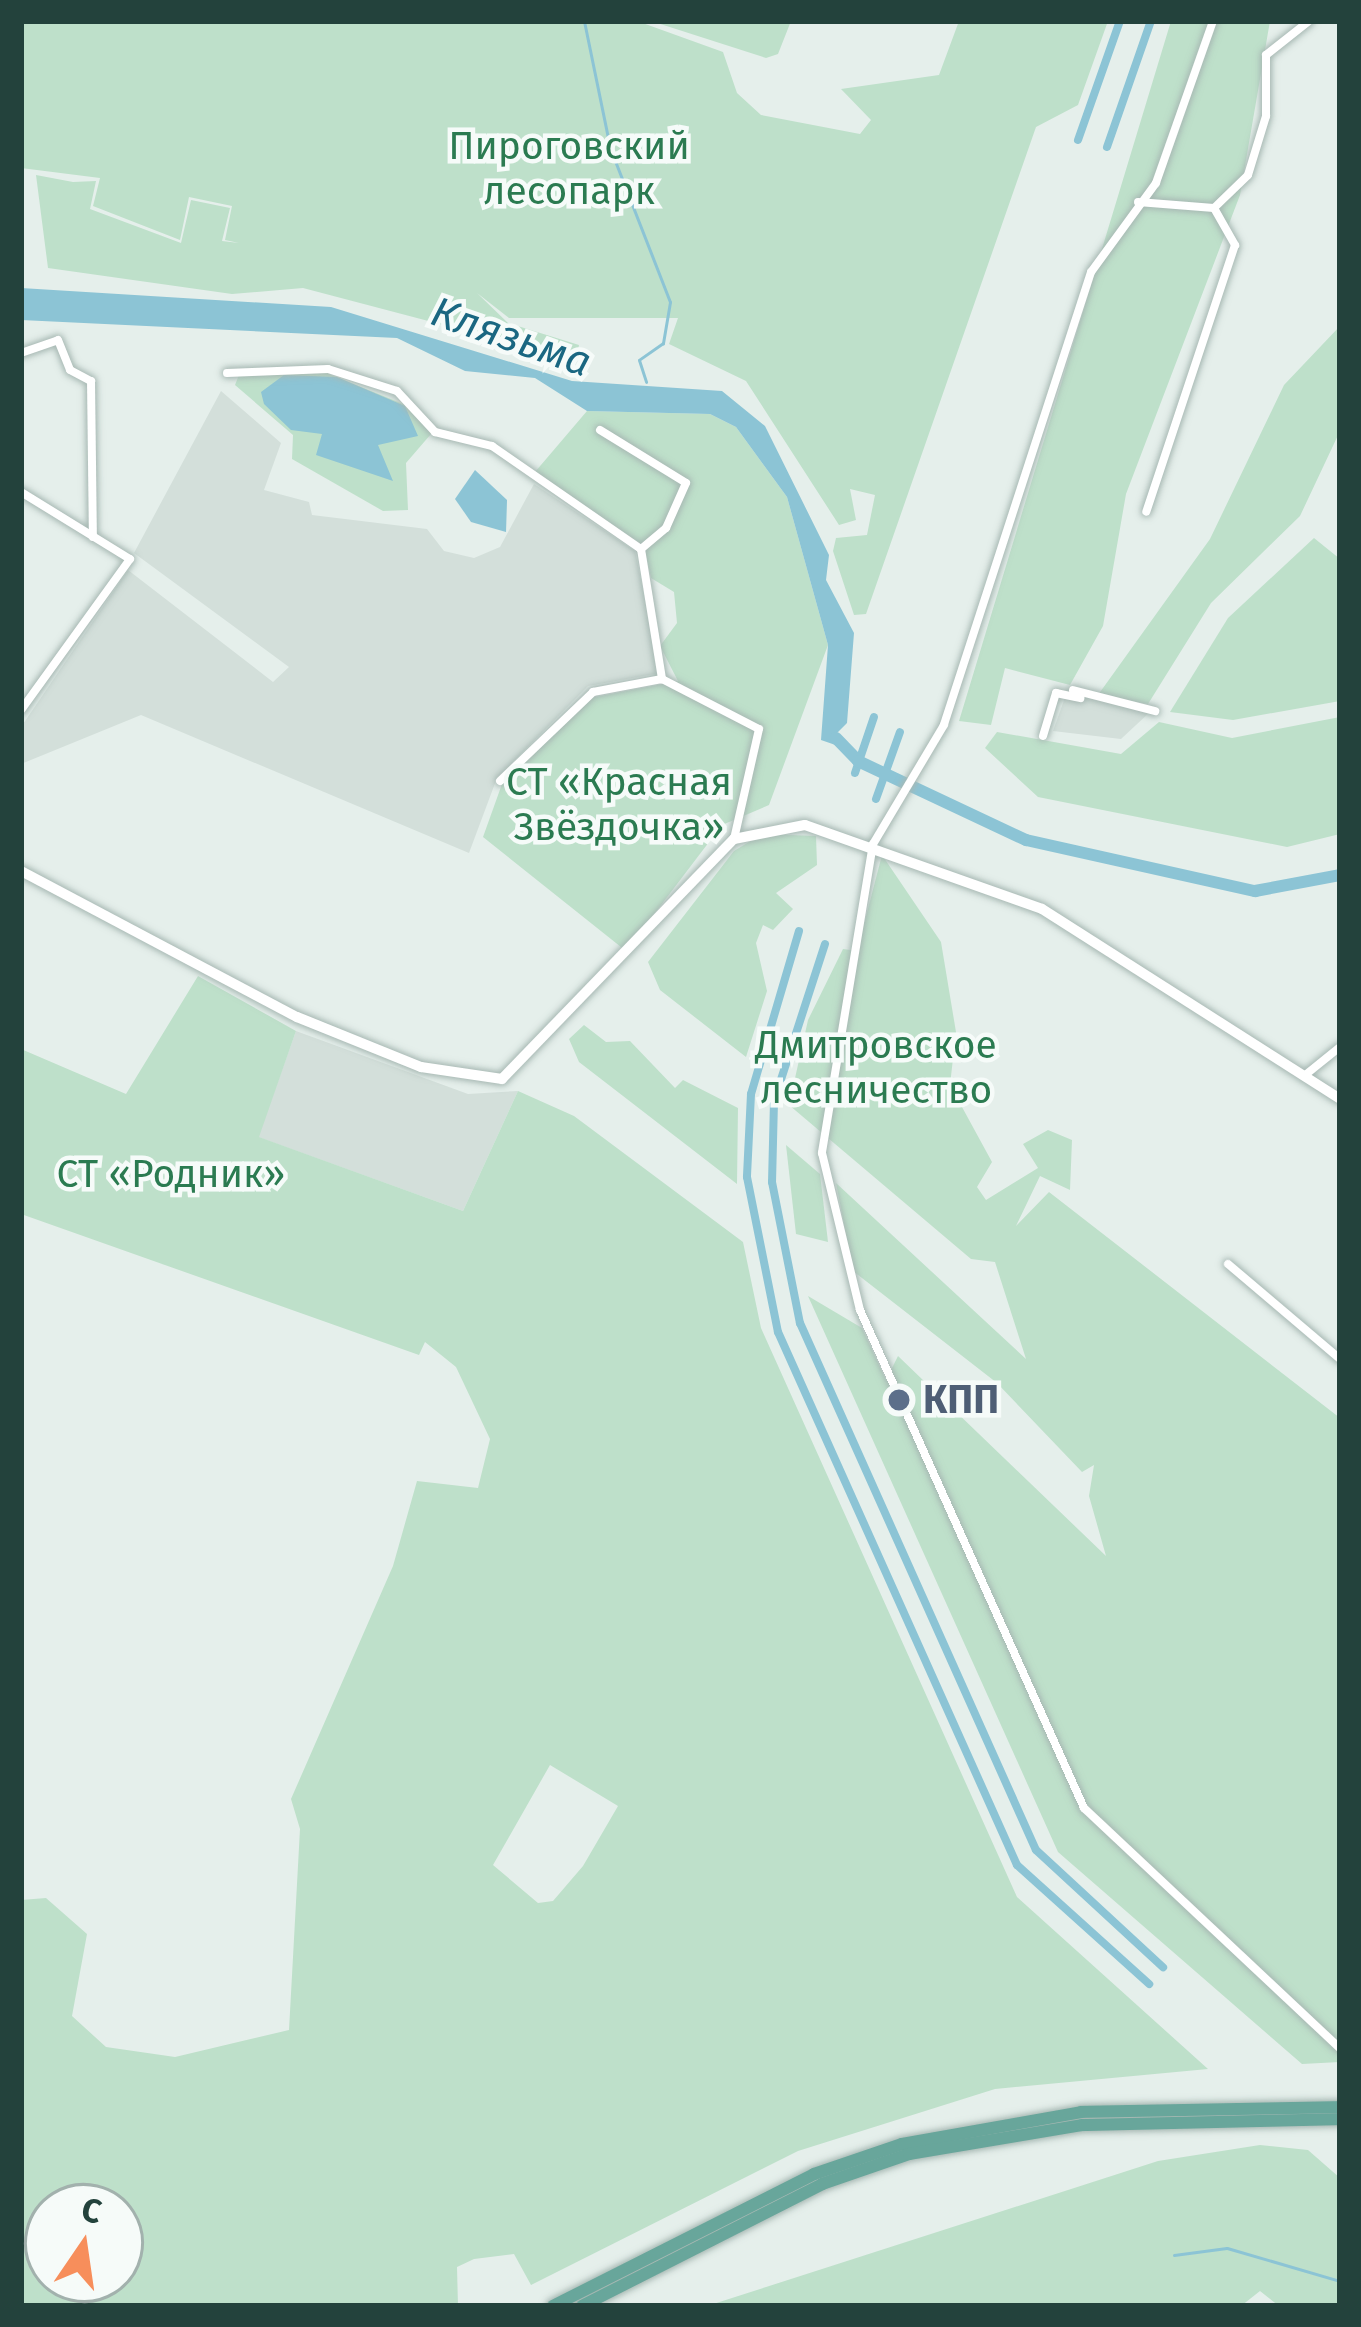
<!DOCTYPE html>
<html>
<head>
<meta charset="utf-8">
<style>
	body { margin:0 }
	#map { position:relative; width:1361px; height:2327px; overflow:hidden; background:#e5efeb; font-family:"Fira Sans",sans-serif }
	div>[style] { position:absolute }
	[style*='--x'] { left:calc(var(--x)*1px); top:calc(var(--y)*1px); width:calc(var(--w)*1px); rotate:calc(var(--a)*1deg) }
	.built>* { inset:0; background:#d3dfda }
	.green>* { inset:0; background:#bee0ca }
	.water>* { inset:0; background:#8cc4d5 }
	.stream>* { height:3px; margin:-1.5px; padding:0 1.5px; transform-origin:1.5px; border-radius:1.5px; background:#8cc4d5 }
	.canal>* { height:8px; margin:-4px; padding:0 4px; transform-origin:4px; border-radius:4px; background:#8cc4d5 }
	.river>* { height:12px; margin:-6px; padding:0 6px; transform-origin:6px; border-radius:6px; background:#8cc4d5 }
	.roads { filter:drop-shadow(0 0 3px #a7b8b3) drop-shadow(0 0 3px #a7b8b3) }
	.minor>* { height:8px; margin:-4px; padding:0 4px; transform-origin:4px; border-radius:4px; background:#fff }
	.secondary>* { height:10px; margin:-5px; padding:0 5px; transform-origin:5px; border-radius:5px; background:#fff }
	.primary>* { height:12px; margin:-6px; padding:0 6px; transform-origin:6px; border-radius:6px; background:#68a69b }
	.dots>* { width:33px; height:33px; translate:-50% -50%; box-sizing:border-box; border:6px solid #f6fbf9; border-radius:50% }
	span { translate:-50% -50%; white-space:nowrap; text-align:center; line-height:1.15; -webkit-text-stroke:9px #f6fbf9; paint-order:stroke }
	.park-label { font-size:39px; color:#2b7b51 }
	.service-label { font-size:39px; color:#4e5e75; font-weight:700 }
	.left { translate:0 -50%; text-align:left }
	.water-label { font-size:42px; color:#1a6781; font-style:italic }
	.frame { position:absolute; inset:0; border:24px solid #23423c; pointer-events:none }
	.north { position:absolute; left:24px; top:2183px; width:120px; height:120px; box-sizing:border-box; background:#f6fbf9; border:3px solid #a2b1ad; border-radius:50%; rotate:13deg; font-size:33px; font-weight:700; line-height:48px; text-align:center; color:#23423c }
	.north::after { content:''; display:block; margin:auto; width:42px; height:54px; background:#f78e5b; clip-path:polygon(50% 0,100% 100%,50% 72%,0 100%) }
</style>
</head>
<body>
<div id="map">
	<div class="built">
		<div style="clip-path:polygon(221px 391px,281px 443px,264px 490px,309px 502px,312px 515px,427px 529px,444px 551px,474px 558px,500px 547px,534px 484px,635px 551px,660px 673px,588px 686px,497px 778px,469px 853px,141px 715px,21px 764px,21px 727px,128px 570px,273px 682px,289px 667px,134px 553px)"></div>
		<div style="clip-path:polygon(1067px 692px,1150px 712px,1121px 739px,1053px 731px)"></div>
		<div style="clip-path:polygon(296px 1031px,468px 1094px,518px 1091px,463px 1211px,258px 1137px)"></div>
	</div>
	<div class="green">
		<div style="clip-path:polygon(21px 21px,637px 21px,723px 52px,737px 93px,761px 115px,860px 134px,871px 120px,841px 89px,939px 75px,959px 21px,1108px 21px,1078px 105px,1036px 127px,866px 614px,854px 615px,833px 551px,836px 538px,867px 535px,875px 495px,850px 489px,856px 520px,839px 525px,746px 381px,669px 344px,678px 318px,509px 318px,477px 293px,508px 323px,579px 345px,576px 360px,303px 288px,232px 294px,48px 268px,36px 175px,73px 182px,96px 181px,90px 209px,181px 243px,191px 200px,230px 208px,222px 241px,239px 243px,225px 240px,232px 206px,189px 197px,180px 240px,93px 206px,100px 178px,21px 168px)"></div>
		<div style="clip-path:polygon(651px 21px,791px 21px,778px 54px,766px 58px)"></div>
		<div style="clip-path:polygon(1171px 21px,1270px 21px,1240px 195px,1126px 494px,1103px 626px,1070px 685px,1005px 668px,991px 725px,959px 721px)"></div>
		<div style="clip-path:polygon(1340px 326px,1340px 431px,1300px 516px,1211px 603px,1148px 704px,1098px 695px,1210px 539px,1284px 385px)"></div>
		<div style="clip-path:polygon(319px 370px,418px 410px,431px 434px,406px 463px,408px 510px,383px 511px,292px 459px,293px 435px,235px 385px,239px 375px)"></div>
		<div style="clip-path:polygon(587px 411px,710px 414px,736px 427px,787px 497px,828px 645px,769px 805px,722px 825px,626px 951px,483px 837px,502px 784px,590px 698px,678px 681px,660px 646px,677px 623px,674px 592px,651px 578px,644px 546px,535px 472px)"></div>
		<div style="clip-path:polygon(1314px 538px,1340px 559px,1340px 701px,1233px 720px,1170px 712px,1228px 618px)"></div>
		<div style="clip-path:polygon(1340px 717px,1340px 834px,1287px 847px,1038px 797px,985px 748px,997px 732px,1121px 754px,1159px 722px,1232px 738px)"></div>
		<div style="clip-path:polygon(762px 834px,816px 836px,817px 865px,776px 893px,793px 909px,773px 930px,763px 925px,756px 943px,767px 991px,746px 1057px,660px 990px,648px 962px,734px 851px)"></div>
		<div style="clip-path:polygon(882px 855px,941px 942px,956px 1032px,950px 1085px,992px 1162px,977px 1187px,986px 1200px,1038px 1168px,1023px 1144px,1048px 1130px,1072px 1140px,1070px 1190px,1040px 1176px,1016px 1226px,1049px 1192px,1340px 1418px,1340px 2062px,1302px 2064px,1058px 1852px,808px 1296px,862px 1328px,886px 1380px,898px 1356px,1106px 1556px,1089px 1496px,1094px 1465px,1082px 1472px,997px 1383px,853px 1271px,836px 1183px,1026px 1359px,995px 1262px,971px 1259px,789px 1105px,808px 1020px,843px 949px,857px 951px)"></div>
		<div style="clip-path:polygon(evenodd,198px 976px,296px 1031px,259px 1137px,463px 1211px,518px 1091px,574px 1116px,743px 1242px,761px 1328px,1017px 1897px,1208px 2069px,995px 2089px,798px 2151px,531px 2285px,514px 2254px,474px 2259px,457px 2267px,458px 2306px,21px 2306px,21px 1900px,46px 1898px,87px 1934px,72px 2016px,106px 2047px,175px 2057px,289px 2030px,300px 1829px,291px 1799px,393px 1566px,417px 1481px,478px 1488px,490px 1439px,456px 1367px,425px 1342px,419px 1355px,21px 1214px,21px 1049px,126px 1094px,198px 976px,550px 1765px,618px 1806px,583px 1866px,553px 1901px,538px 1903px,493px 1865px,550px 1765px,198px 976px,48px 2207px,120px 2207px,120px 2279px,48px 2279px,48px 2207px)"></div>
		<div style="clip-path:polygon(584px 1025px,606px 1042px,630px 1041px,675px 1088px,683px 1080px,738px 1108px,737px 1184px,579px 1062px,569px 1039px)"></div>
		<div style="clip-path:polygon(786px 1145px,820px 1174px,828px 1242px,796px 1234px)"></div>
		<div style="clip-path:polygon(1260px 2145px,1308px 2150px,1340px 2178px,1340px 2306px,1279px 2306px,1260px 2291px,1241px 2306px,707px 2306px,1158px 2161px)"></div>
	</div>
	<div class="water">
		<div style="clip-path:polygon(21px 288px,331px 307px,572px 381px,722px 391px,765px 426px,829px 555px,826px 580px,854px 633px,847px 723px,837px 733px,847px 749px,821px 740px,828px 645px,787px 497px,736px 427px,710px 414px,587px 411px,535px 378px,465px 371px,397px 338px,21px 320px)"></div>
		<div style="clip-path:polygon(284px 375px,337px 377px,405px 406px,418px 436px,378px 445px,393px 481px,316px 455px,322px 434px,291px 430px,264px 404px,261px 392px)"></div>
		<div style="clip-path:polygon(475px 470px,507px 500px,506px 532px,471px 522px,455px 499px)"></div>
	</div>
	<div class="stream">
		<div style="--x:584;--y:21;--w:130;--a:78.4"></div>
		<div style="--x:610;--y:148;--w:165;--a:68.7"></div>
		<div style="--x:670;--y:302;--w:42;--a:99.7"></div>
		<div style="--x:663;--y:343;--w:29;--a:145"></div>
		<div style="--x:639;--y:360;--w:23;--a:72"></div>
		<div style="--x:1174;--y:2255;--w:53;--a:-7.5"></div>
		<div style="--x:1227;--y:2248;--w:118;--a:16.3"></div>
	</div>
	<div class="canal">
		<div style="--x:1078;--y:140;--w:126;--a:-70.6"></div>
		<div style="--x:1107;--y:147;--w:133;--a:-70.8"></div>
		<div style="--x:855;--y:773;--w:59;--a:-71.3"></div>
		<div style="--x:876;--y:799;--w:71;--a:-70.3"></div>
		<div style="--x:799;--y:931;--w:170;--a:106.4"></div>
		<div style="--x:751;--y:1094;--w:83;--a:92.8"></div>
		<div style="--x:747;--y:1177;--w:158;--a:78.7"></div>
		<div style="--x:778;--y:1332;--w:584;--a:65.85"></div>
		<div style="--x:1017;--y:1865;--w:178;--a:42"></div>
		<div style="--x:825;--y:944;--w:165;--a:108"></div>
		<div style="--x:774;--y:1101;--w:81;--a:91.4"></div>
		<div style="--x:772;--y:1182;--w:144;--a:78.8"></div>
		<div style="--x:800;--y:1323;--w:577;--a:65.88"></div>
		<div style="--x:1036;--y:1850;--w:173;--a:42.7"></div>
	</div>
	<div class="river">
		<div style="--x:836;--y:738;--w:32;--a:46"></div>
		<div style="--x:858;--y:761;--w:186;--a:25.2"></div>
		<div style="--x:1026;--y:840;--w:235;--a:12.6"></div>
		<div style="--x:1255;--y:891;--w:86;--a:-10.7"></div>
	</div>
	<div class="roads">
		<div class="minor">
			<div style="--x:1213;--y:21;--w:172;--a:109.4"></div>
			<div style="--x:1156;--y:183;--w:110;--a:126.1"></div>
			<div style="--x:1091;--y:272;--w:476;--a:108"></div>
			<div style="--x:944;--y:725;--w:139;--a:120.8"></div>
			<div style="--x:873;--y:844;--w:313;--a:99.4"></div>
			<div style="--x:822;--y:1153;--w:162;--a:76.4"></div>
			<div style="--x:860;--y:1310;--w:546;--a:65.78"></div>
			<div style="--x:1084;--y:1808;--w:351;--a:43.2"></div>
			<div style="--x:1138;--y:202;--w:76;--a:4.5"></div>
			<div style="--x:1214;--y:208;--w:43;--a:60.4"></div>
			<div style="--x:1235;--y:245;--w:281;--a:108.4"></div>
			<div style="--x:1214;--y:208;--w:47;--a:-44.1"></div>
			<div style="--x:1248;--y:175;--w:62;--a:-73"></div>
			<div style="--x:1266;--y:116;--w:61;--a:-90"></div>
			<div style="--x:1266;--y:55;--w:55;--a:-38.3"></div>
			<div style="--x:21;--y:353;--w:39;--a:-19"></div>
			<div style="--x:58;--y:340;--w:32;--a:68"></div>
			<div style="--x:70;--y:370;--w:24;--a:28"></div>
			<div style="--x:91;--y:381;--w:156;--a:89.3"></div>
			<div style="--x:227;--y:373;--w:101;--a:-2.3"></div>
			<div style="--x:328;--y:369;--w:72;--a:17.7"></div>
			<div style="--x:397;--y:391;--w:56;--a:47.2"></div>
			<div style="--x:435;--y:432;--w:59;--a:13.8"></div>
			<div style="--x:492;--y:446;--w:181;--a:34.7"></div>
			<div style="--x:600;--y:430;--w:101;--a:31.6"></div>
			<div style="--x:686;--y:483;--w:49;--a:114"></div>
			<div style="--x:666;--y:528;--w:33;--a:140"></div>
			<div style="--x:641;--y:549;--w:132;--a:80.8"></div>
			<div style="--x:21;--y:492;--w:128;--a:31.6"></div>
			<div style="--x:130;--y:559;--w:186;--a:125.8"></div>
			<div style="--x:1073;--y:690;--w:85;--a:14.4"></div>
			<div style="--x:1043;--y:736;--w:45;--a:-73.2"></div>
			<div style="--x:1056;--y:693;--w:25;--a:12"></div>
			<div style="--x:500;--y:781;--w:129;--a:-43.7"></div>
			<div style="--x:593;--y:692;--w:70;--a:-10.7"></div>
			<div style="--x:662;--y:679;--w:109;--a:27.3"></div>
			<div style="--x:759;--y:729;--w:113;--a:102.8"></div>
			<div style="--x:1304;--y:1076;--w:46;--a:-38.9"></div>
			<div style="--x:1228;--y:1264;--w:147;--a:40.3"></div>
		</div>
		<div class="secondary">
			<div style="--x:21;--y:871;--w:312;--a:27.9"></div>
			<div style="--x:297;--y:1017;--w:134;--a:22"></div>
			<div style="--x:421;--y:1067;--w:82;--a:8.4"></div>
			<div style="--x:502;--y:1079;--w:334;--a:-46"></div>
			<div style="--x:734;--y:839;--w:72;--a:-11.2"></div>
			<div style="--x:805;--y:825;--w:251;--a:19.5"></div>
			<div style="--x:1042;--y:909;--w:353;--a:32.5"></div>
		</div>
		<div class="primary">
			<div style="--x:553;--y:2306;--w:292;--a:-26.8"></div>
			<div style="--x:814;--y:2174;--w:93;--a:-18.8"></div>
			<div style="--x:902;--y:2144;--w:182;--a:-10.1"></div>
			<div style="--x:1081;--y:2112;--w:259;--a:-1.1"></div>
			<div style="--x:582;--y:2306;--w:269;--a:-26.9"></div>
			<div style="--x:822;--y:2184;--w:92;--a:-19"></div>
			<div style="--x:909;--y:2154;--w:175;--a:-9.5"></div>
			<div style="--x:1082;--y:2125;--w:258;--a:-1.3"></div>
		</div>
	</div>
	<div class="dots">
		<div style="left:899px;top:1400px;background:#5c6f8a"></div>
	</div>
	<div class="park-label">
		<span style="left:569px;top:169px">Пироговский<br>лесопарк</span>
		<span style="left:619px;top:805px">СТ «Красная<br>Звёздочка»</span>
		<span style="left:876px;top:1068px">Дмитровское<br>лесничество</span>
		<span style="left:171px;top:1174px">СТ «Родник»</span>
	</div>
	<div class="service-label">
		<span class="left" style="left:923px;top:1400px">КПП</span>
	</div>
	<div class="water-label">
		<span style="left:511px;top:337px;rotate:19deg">Клязьма</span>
	</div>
	<div class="frame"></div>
	<div class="north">С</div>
</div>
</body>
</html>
